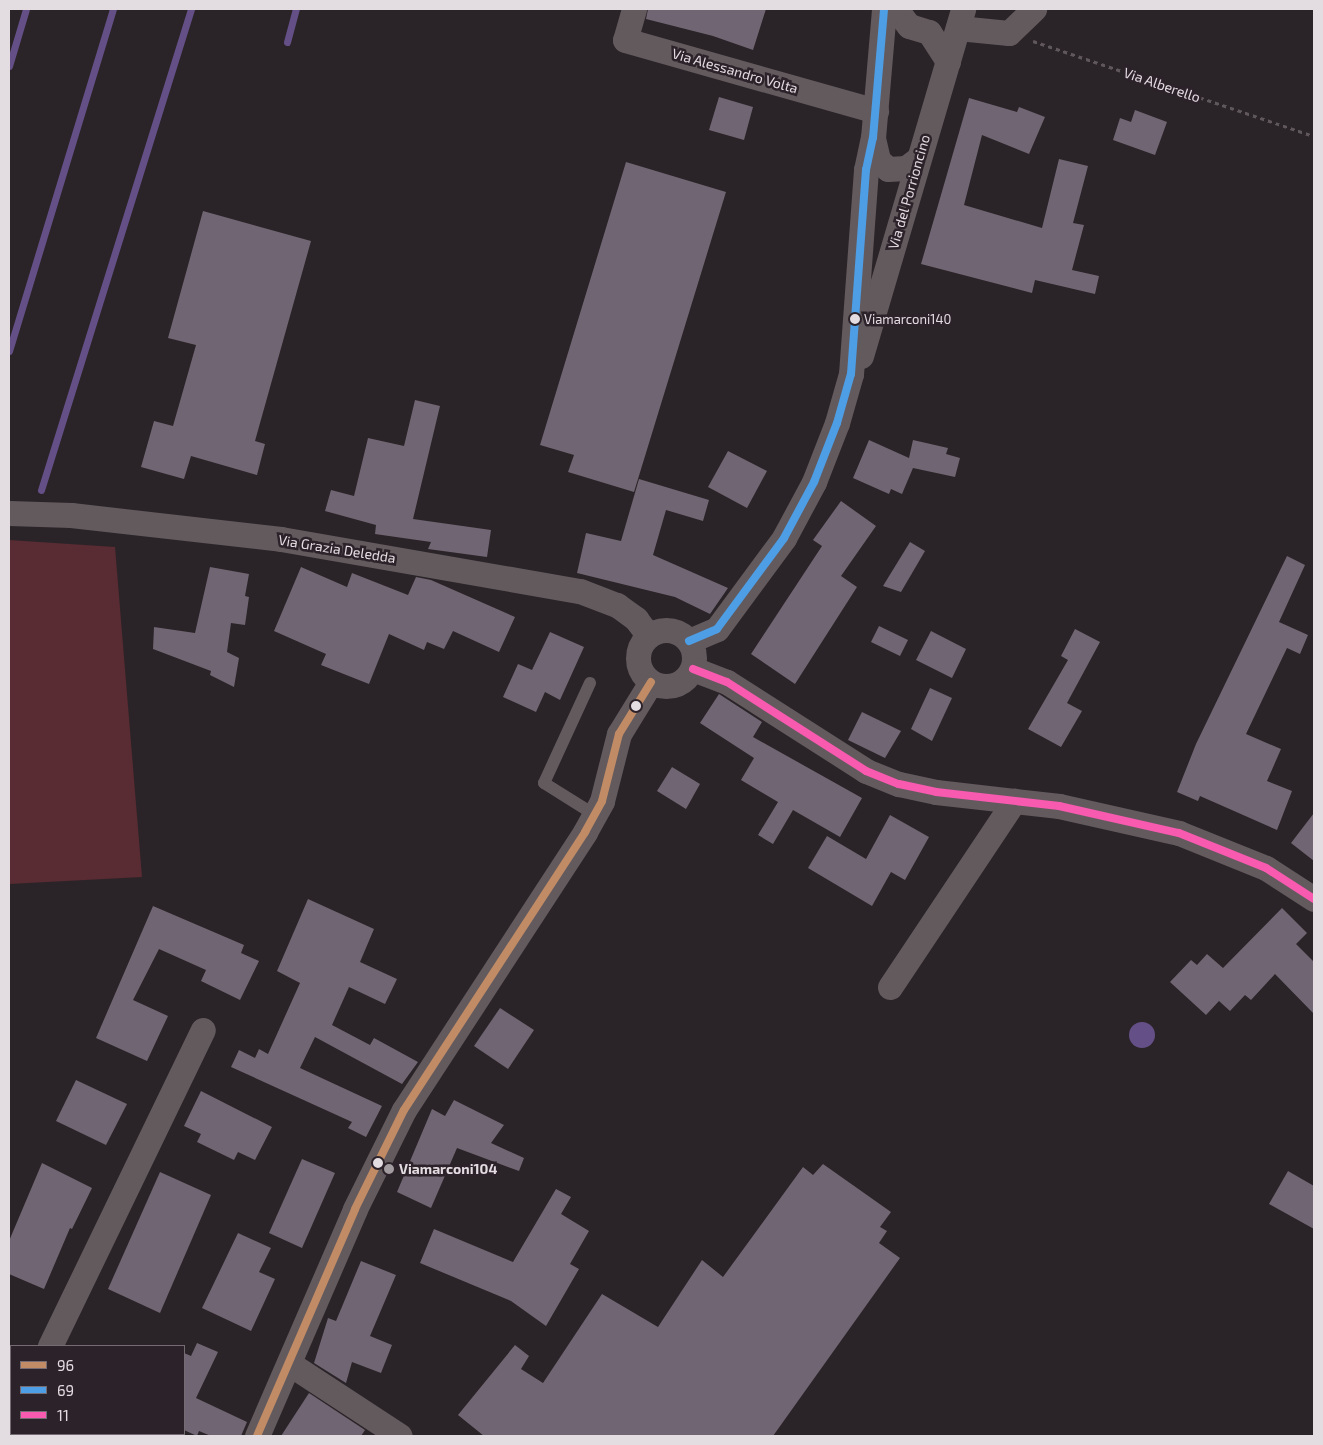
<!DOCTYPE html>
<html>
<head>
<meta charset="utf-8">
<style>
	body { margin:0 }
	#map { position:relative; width:1323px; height:1445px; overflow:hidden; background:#2a2428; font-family:"Exo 2",sans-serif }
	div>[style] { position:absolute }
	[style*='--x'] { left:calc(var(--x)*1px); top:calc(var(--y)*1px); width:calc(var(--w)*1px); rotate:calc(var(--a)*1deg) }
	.green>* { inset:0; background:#592b32 }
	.water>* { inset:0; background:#645087 }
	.round { border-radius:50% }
	.stream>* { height:7px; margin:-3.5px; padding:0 3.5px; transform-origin:3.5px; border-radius:3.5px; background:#645087 }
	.building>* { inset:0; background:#706572 }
	.path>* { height:3px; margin-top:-1.5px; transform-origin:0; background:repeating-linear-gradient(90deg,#5f575b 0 4px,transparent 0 8px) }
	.service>* { height:12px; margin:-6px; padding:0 6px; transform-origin:6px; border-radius:6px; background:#635a5e }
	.minor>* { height:25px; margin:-12.5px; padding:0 12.5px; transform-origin:12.5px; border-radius:12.5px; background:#635a5e }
	.minor>.ring { margin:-12.5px; padding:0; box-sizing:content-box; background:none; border:25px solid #635a5e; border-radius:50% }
	.bus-1>* { height:8px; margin:-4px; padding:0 4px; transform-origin:4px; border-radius:4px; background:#c18c65 }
	.bus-2>* { height:8px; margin:-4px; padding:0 4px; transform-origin:4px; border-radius:4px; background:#4d9ee5 }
	.bus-3>* { height:8px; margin:-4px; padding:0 4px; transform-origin:4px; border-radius:4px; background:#f75aaf }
	.dots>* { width:14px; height:14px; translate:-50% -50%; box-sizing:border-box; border:2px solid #2c2229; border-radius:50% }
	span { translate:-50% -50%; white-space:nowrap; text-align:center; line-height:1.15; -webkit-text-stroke:5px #2c2229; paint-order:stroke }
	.bus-label { font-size:13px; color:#e3dce1 }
	.left { translate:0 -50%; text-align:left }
	.street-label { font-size:14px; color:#e3dce1 }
	.poi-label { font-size:14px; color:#e3dce1; font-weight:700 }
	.frame { position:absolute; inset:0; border:10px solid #e3dce1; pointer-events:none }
	.legend { position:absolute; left:10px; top:1345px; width:175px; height:90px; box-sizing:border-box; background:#2c2229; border:1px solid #756c73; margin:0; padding:6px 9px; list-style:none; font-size:15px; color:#e3dce1 }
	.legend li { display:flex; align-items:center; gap:10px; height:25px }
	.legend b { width:25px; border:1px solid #756c73 }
</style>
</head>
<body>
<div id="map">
	<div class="green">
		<div style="clip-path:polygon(9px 540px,115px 547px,142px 877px,9px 884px)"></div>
	</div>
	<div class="water">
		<div class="round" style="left:1129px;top:1022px;width:26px;height:26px"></div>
	</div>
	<div class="stream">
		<div style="--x:287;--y:42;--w:34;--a:-75"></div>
		<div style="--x:9;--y:66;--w:59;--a:-73.4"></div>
		<div style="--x:9;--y:351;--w:357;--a:-73.1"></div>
		<div style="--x:41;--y:490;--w:504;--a:-72.68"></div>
	</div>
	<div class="building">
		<div style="clip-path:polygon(648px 9px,766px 9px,753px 50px,713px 36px,646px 19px)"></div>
		<div style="clip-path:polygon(719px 97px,753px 107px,744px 140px,709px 130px)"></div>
		<div style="clip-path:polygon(969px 98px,1017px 112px,1019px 107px,1045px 117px,1029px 154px,982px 135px,964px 205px,1042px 228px,1059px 159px,1088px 166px,1073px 223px,1084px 225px,1072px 270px,1099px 276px,1095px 294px,1035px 280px,1032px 293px,921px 264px)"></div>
		<div style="clip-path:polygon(1135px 110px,1167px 122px,1155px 155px,1113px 140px,1120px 118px,1131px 122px)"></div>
		<div style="clip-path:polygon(626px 162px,726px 192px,634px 492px,568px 472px,574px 455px,540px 445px)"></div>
		<div style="clip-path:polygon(203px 211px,311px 241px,255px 441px,265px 444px,257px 475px,191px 456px,184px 479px,141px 467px,154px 421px,173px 426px,196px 345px,168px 338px)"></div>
		<div style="clip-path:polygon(415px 400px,440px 406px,413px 519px,491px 530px,487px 557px,428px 549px,431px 542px,375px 534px,376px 525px,325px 511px,331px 490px,354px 496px,368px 438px,404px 446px)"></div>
		<div style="clip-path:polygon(869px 440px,909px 458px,913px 440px,948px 448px,946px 454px,960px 458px,955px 477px,913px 468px,902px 494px,891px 489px,889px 494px,853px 478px)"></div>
		<div style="clip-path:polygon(728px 451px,767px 471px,747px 508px,708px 487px)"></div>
		<div style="clip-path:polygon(639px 479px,709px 500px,703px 521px,666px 510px,653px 555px,728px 588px,710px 614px,675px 597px,577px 573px,586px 533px,621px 541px)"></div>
		<div style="clip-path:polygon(841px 501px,876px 526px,841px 576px,857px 587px,795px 684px,751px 654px,822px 546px,813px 540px)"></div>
		<div style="clip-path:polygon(910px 542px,925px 551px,901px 592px,883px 586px)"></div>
		<div style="clip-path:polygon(1287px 556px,1305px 565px,1279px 622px,1308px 635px,1300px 654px,1287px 648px,1246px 734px,1281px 749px,1267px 781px,1292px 791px,1277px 830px,1200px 796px,1198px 801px,1177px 792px,1196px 744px)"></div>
		<div style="clip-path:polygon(210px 567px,249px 574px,245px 596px,249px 597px,245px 625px,231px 623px,227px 652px,239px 658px,234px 687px,210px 675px,211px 671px,153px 649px,154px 627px,195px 633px)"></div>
		<div style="clip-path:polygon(301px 567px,347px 587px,352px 573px,408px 595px,416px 577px,431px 580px,515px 617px,499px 652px,453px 631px,444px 649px,427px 642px,424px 650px,389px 634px,369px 684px,321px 665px,326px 654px,274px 631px)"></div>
		<div style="clip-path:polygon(879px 626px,908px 640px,900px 656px,871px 642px)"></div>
		<div style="clip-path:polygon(1075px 629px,1100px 642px,1067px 703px,1082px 711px,1061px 747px,1028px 729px,1068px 660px,1061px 656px)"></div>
		<div style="clip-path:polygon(931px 631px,966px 649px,952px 678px,916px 660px)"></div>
		<div style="clip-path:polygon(550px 632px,584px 647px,560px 700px,545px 692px,536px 712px,503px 697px,518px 664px,532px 670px)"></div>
		<div style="clip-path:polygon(930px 688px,952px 698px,932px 741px,911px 729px)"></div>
		<div style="clip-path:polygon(719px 694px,762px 722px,753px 737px,862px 798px,840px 837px,793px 810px,773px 844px,758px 835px,778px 802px,741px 780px,754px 758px,700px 723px)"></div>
		<div style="clip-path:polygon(862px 712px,901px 731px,885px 758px,848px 740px)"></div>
		<div style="clip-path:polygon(672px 767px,700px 784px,686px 809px,657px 791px)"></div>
		<div style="clip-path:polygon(1314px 813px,1314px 861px,1291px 843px)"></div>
		<div style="clip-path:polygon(890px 815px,929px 837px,905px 880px,891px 872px,872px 906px,808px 868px,827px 836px,866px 859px)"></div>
		<div style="clip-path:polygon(308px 899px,374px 929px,360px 962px,397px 979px,385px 1004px,349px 987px,332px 1025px,370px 1045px,374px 1038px,418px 1062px,402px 1084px,315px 1037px,300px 1068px,382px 1106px,366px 1137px,348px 1128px,352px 1122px,231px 1067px,239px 1050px,255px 1058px,259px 1049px,268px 1054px,300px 983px,277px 971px)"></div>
		<div style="clip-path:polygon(153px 906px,244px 945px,241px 953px,259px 961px,240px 1000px,201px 981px,206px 970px,159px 949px,133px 1000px,168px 1016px,147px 1061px,96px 1038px)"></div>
		<div style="clip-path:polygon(1282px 908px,1307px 933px,1296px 944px,1314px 962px,1314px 1014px,1275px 974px,1251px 1000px,1245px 995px,1230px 1011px,1219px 1001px,1206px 1015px,1170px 982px,1191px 960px,1197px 965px,1207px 954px,1223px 968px)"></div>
		<div style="clip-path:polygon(500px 1008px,534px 1030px,508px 1069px,474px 1046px)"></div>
		<div style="clip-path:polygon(76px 1080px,127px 1104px,106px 1145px,56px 1121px)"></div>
		<div style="clip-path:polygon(201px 1091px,272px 1127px,255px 1160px,238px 1152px,234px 1160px,197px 1142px,201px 1134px,184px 1126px)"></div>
		<div style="clip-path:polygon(454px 1100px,504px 1125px,491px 1143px,524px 1158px,519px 1171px,457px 1148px,431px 1208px,397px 1192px,432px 1109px,445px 1116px)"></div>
		<div style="clip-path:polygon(302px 1159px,335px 1173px,302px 1248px,269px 1233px)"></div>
		<div style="clip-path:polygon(42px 1163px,92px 1188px,72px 1229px,70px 1228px,44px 1289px,9px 1274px,9px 1241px)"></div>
		<div style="clip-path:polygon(823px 1164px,891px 1212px,880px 1227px,887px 1231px,879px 1243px,900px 1258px,773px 1436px,484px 1436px,458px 1415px,515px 1345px,529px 1356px,521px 1369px,543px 1383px,602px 1294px,658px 1327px,702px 1260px,723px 1277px,803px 1167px,813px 1175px)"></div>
		<div style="clip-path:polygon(1288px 1171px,1314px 1186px,1314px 1229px,1269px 1204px)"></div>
		<div style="clip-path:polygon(160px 1172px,211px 1195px,160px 1313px,108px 1289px)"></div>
		<div style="clip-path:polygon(556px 1189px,571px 1197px,561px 1214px,589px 1231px,570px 1264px,579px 1269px,546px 1326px,511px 1301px,420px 1263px,434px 1229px,513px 1262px)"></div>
		<div style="clip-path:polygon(238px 1233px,271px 1248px,259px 1272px,275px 1279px,251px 1331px,202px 1308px)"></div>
		<div style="clip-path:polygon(361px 1261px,396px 1275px,370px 1336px,392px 1345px,381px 1373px,352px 1362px,346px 1383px,314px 1363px,328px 1318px,336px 1321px)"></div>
		<div style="clip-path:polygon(197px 1343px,218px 1352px,196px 1398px,247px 1422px,241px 1436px,211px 1436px,199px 1431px,197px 1436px,184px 1430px,184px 1353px,191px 1356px)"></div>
		<div style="clip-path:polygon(309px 1393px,365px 1430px,361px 1436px,281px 1436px)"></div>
	</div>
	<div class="path">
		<div style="--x:1033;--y:41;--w:297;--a:18.7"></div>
	</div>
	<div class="service">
		<div style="--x:590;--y:683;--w:110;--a:114.7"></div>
		<div style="--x:544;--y:783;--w:60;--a:32.1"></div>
	</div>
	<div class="minor">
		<div style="--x:634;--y:9;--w:32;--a:106"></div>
		<div style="--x:625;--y:40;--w:261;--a:15.8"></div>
		<div style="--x:896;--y:9;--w:21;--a:53"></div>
		<div style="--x:909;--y:26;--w:21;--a:17"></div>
		<div style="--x:929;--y:32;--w:35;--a:57"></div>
		<div style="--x:958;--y:28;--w:51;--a:5.6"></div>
		<div style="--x:1009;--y:33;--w:35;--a:-44"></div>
		<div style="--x:873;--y:138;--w:23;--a:77"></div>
		<div style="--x:878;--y:160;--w:13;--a:42"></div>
		<div style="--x:888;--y:169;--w:18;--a:-3"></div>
		<div style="--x:906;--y:168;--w:15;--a:-37"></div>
		<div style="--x:861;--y:356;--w:362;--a:-73.6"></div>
		<div style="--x:9;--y:513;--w:62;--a:1.8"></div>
		<div style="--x:71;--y:515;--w:211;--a:6.5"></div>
		<div style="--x:281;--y:539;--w:303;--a:9.9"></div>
		<div style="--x:580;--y:591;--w:40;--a:21"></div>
		<div style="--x:617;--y:605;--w:24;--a:36"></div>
		<div style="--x:636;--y:619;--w:21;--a:53"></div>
		<div class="ring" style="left:638px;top:630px;width:31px;height:31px"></div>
		<div style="--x:689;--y:641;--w:30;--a:-23"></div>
		<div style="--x:717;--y:629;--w:113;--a:-53.6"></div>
		<div style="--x:784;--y:538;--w:64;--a:-61.8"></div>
		<div style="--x:814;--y:482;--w:63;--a:-68.7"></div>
		<div style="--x:837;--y:423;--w:51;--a:-74.1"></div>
		<div style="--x:851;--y:374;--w:205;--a:-85.8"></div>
		<div style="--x:866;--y:170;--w:33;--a:-78"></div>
		<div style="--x:873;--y:138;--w:129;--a:-85.1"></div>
		<div style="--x:693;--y:669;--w:36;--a:21"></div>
		<div style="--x:727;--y:682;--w:165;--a:32.6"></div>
		<div style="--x:866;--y:771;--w:35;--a:22"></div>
		<div style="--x:899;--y:784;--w:38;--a:12"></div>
		<div style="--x:936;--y:792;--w:124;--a:6.5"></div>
		<div style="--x:1059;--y:806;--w:123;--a:12.7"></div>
		<div style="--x:1179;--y:833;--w:94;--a:21.9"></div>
		<div style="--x:1266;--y:868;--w:57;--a:32.9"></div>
		<div style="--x:890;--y:987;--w:224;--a:-56.3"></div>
		<div style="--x:50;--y:1346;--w:351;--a:-64.2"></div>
		<div style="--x:290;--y:1364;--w:131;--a:33.2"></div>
		<div style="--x:9;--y:1431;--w:5;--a:-68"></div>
		<div style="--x:257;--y:1436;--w:247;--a:-66.6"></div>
		<div style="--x:355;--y:1209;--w:110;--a:-63.7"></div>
		<div style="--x:404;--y:1110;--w:332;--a:-56.9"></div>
		<div style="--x:585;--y:832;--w:35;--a:-61"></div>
		<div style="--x:602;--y:801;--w:69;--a:-75.8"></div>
		<div style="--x:619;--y:734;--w:61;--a:-58.4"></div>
	</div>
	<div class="bus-1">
		<div style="--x:257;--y:1436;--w:247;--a:-66.6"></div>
		<div style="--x:355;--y:1209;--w:110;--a:-63.7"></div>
		<div style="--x:404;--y:1110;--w:332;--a:-56.9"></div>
		<div style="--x:585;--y:832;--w:35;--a:-61"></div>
		<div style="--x:602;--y:801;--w:69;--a:-75.8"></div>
		<div style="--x:619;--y:734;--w:61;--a:-58.4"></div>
	</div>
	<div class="bus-2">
		<div style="--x:689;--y:641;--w:30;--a:-23"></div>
		<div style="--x:717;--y:629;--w:113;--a:-53.6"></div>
		<div style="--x:784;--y:538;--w:64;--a:-61.8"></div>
		<div style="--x:814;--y:482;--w:63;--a:-68.7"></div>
		<div style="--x:837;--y:423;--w:51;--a:-74.1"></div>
		<div style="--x:851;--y:374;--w:205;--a:-85.8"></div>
		<div style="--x:866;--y:170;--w:33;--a:-78"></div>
		<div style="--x:873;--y:138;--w:129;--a:-85.1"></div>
	</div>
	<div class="bus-3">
		<div style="--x:693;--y:669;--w:36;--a:21"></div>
		<div style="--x:727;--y:682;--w:165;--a:32.6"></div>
		<div style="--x:866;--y:771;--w:35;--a:22"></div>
		<div style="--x:899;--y:784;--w:38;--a:12"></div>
		<div style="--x:936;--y:792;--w:124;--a:6.5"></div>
		<div style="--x:1059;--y:806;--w:123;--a:12.7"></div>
		<div style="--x:1179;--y:833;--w:94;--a:21.9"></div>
		<div style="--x:1266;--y:868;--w:57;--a:32.9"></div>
	</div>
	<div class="dots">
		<div style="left:855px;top:319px;background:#e3dce1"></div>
		<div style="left:636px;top:706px;background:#e3dce1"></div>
		<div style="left:378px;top:1163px;background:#e3dce1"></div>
		<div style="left:389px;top:1169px;background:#a29ca0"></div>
	</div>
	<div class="bus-label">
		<span class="left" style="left:864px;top:319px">Viamarconi140</span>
	</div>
	<div class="street-label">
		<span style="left:735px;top:71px;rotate:16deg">Via Alessandro Volta</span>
		<span style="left:1162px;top:85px;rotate:19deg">Via Alberello</span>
		<span style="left:909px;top:192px;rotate:-74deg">Via del Porrioncino</span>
		<span style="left:337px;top:549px;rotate:9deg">Via Grazia Deledda</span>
	</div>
	<div class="poi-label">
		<span class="left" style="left:399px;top:1169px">Viamarconi104</span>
	</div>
	<div class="frame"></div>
	<ul class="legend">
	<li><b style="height:6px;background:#c18c65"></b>96</li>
	<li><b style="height:6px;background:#4d9ee5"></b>69</li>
	<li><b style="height:6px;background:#f75aaf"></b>11</li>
	</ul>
</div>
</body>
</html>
